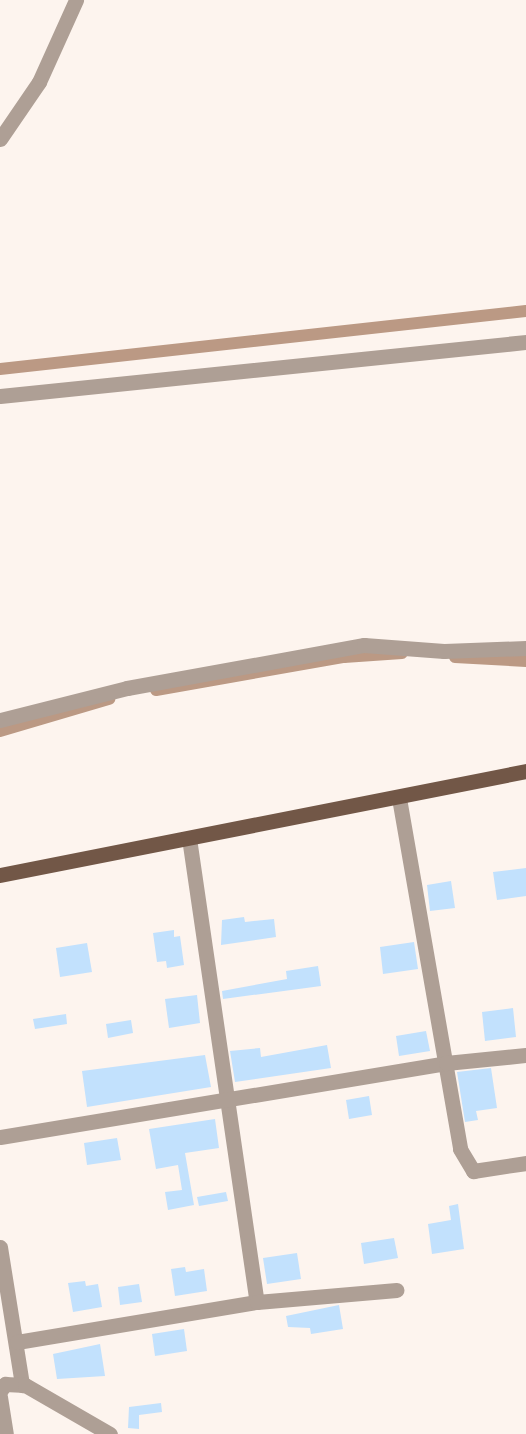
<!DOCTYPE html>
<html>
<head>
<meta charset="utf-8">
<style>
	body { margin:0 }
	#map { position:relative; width:526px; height:1434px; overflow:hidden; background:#fdf4ee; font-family:Quicksand,sans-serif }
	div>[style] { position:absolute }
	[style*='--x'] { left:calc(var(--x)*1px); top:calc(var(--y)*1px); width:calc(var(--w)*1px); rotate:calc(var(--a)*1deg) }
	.canal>* { height:12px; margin:-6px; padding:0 6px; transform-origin:6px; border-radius:6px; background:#bb9984 }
	.building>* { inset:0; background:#c2e1fd }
	.minor>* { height:15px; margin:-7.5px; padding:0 7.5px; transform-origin:7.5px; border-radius:7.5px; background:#ae9f95 }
	.major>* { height:15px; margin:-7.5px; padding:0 7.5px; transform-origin:7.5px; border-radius:7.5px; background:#725747 }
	span { translate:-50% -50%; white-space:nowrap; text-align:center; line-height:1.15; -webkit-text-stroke:4.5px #fff; paint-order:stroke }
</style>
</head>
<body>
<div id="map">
	<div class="canal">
		<div style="--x:0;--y:369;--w:529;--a:-6.29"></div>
		<div style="--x:455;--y:657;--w:71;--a:3.2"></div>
		<div style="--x:156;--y:690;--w:191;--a:-10"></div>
		<div style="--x:344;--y:657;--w:58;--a:-3.9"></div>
		<div style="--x:0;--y:731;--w:114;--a:-16.4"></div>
	</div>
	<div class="building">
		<div style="clip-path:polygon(526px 868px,526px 896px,497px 900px,493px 872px)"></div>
		<div style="clip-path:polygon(451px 881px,455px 908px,430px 911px,427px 885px)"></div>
		<div style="clip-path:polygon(244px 917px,245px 922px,274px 919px,276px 937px,221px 945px,222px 920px)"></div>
		<div style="clip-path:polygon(174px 930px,174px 937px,180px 936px,184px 965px,167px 968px,166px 961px,157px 962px,153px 933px)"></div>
		<div style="clip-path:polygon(414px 942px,418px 969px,383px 974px,380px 947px)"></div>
		<div style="clip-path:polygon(87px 943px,92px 972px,60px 977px,56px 948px)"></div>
		<div style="clip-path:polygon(318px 966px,321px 986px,223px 999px,222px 991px,287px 979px,286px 971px)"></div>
		<div style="clip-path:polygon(197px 995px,200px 1023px,169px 1028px,165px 999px)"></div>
		<div style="clip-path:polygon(513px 1008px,516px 1037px,485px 1041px,482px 1012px)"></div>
		<div style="clip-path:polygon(66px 1014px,67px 1024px,35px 1029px,33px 1019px)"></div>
		<div style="clip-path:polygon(131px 1020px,133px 1033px,108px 1038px,106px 1024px)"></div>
		<div style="clip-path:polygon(426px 1031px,430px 1051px,399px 1056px,396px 1036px)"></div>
		<div style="clip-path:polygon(327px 1045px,331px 1068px,235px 1082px,230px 1051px,260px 1048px,261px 1057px)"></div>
		<div style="clip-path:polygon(205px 1055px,211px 1087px,87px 1107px,82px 1071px)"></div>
		<div style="clip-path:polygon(491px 1068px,497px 1108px,476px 1111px,478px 1120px,465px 1122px,457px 1072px)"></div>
		<div style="clip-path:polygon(369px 1096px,372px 1115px,349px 1119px,346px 1100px)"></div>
		<div style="clip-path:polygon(215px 1119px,219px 1148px,185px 1153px,194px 1205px,168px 1210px,165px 1192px,182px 1190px,178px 1165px,156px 1169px,149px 1129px)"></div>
		<div style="clip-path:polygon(117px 1138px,121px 1160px,87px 1165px,84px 1143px)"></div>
		<div style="clip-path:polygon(226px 1192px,228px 1201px,199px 1206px,197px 1197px)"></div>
		<div style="clip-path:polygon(458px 1204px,464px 1249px,432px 1254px,428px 1224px,451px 1220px,449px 1206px)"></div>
		<div style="clip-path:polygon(394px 1238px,398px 1258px,364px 1264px,361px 1243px)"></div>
		<div style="clip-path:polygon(297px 1253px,301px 1279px,267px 1284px,263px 1258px)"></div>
		<div style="clip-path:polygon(185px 1267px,186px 1272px,204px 1269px,207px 1291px,175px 1296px,171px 1269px)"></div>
		<div style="clip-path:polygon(85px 1281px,86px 1286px,98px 1284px,102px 1307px,73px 1312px,68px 1283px)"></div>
		<div style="clip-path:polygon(139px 1284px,142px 1302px,120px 1305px,118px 1287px)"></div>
		<div style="clip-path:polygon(339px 1305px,343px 1329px,311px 1334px,310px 1328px,288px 1327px,286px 1316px)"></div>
		<div style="clip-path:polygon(184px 1329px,187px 1351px,155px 1356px,152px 1334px)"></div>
		<div style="clip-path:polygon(100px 1344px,105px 1376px,57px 1379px,53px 1354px)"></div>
		<div style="clip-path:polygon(161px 1403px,162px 1412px,139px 1415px,139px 1429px,128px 1428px,129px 1407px)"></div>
	</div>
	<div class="minor">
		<div style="--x:0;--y:139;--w:69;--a:-55.6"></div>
		<div style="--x:39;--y:82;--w:90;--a:-65.7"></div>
		<div style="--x:0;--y:396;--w:529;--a:-5.86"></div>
		<div style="--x:0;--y:720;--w:131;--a:-14.1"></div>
		<div style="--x:127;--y:688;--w:241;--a:-10.3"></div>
		<div style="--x:364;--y:645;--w:80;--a:4.3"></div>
		<div style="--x:444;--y:651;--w:82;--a:-2.1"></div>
		<div style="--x:399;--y:798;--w:356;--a:80.1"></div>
		<div style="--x:460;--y:1149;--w:26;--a:59"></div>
		<div style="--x:473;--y:1171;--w:54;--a:-8.6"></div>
		<div style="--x:189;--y:838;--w:469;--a:81.7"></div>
		<div style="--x:0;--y:1137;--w:452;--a:-9.4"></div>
		<div style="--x:446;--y:1063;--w:80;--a:-5.7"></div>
		<div style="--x:0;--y:1247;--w:140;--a:80.9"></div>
		<div style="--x:17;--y:1342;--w:243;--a:-9.5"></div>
		<div style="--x:257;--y:1302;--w:140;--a:-4.9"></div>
		<div style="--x:0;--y:1391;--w:9;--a:-54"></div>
		<div style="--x:5;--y:1384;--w:20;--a:3"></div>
		<div style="--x:25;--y:1385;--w:98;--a:30"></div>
		<div style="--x:0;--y:1397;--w:37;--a:81"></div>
	</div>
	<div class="major">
		<div style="--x:0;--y:875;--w:536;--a:-11.18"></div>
	</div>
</div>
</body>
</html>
